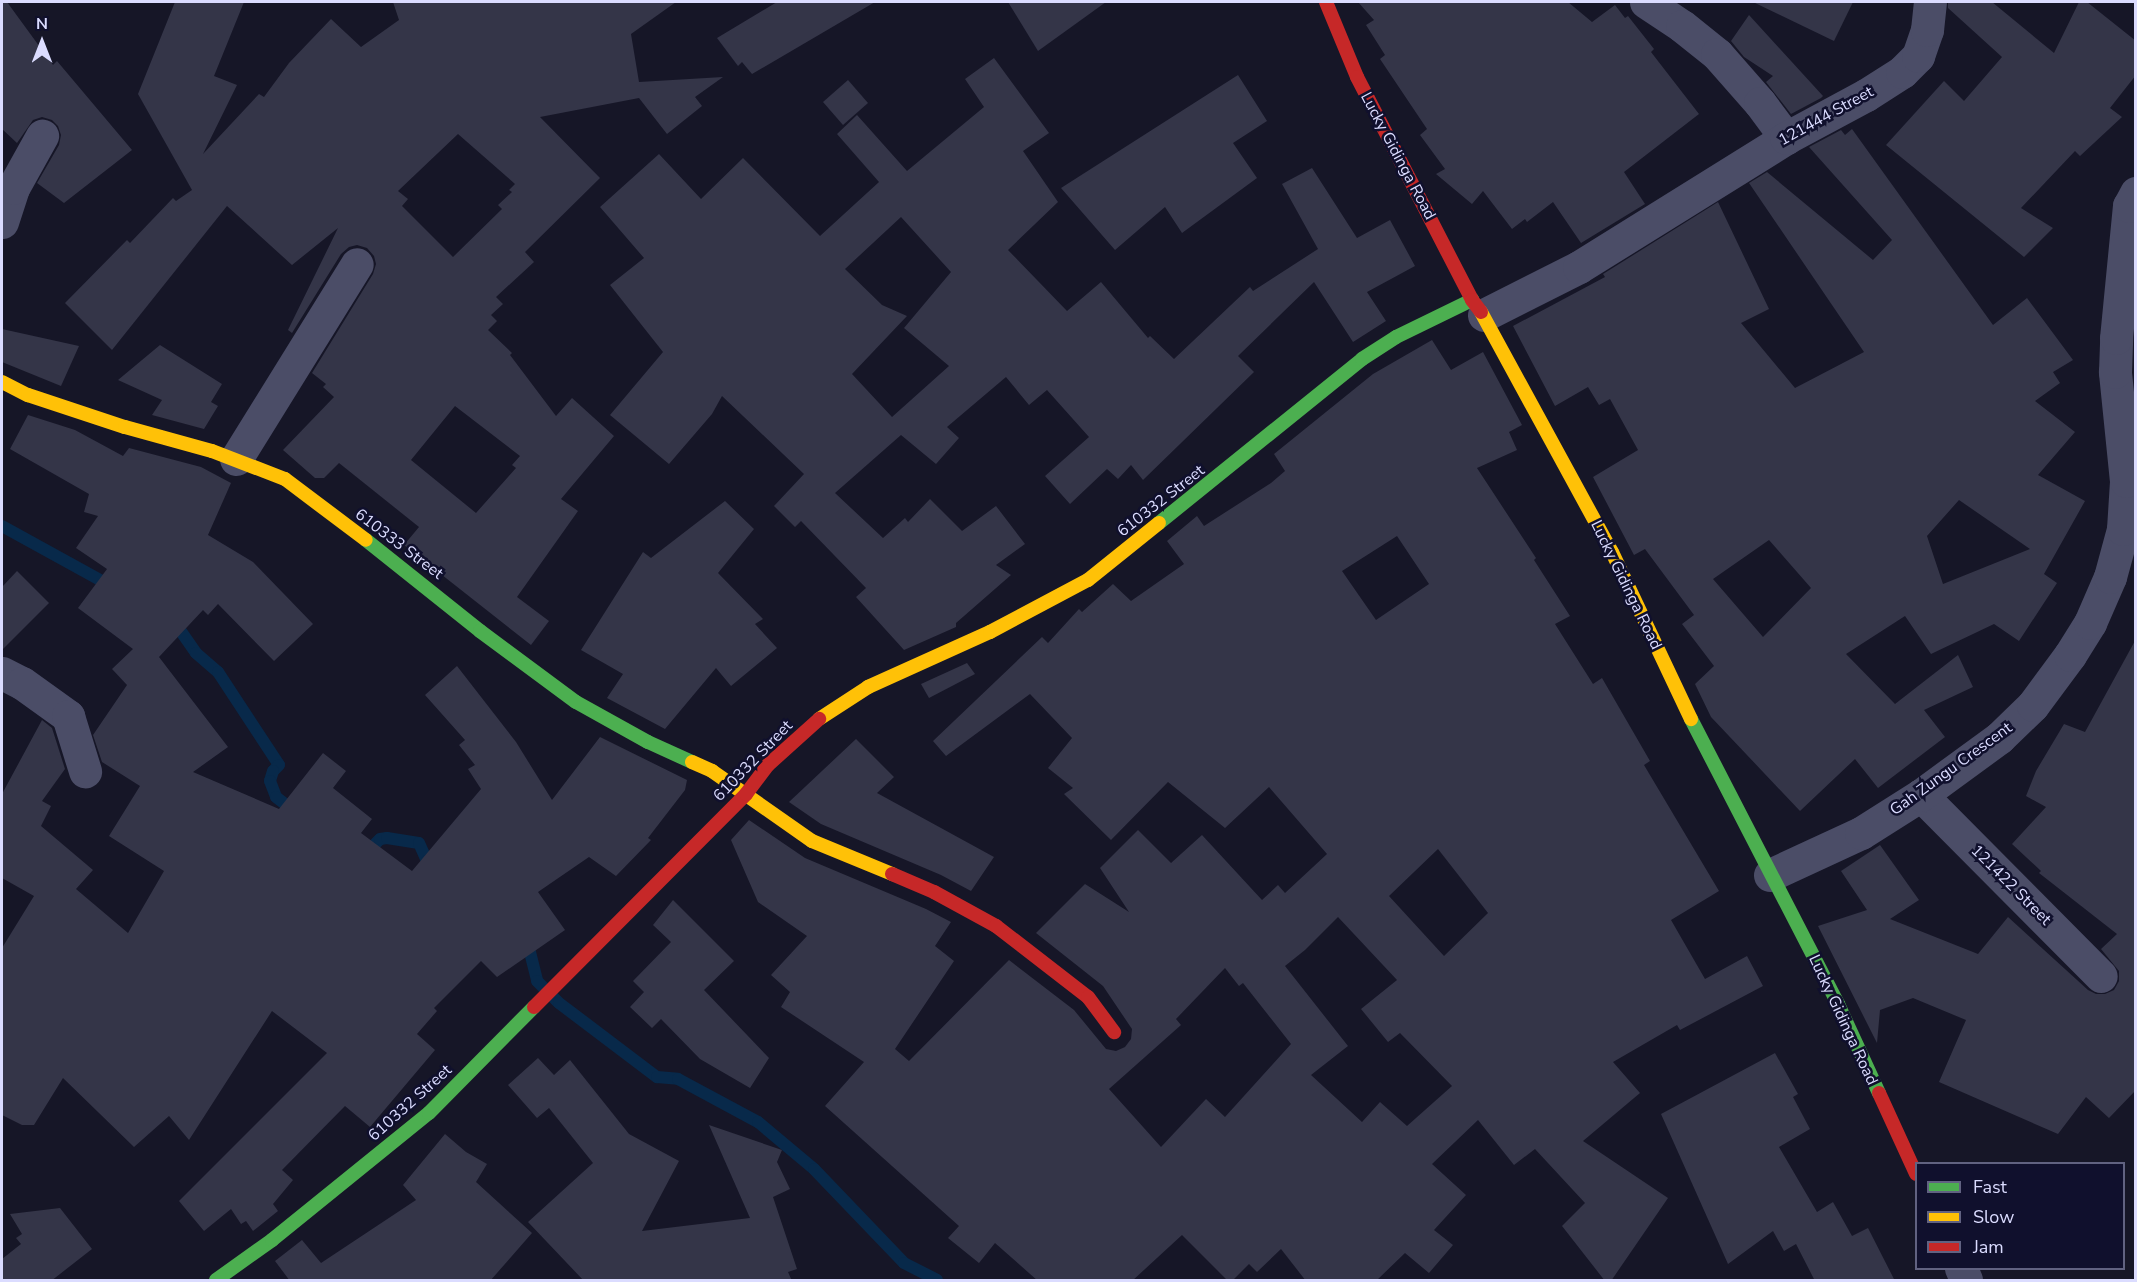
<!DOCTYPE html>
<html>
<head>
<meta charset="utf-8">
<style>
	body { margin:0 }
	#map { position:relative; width:2137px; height:1282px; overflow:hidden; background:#161627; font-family:"Nunito Sans",sans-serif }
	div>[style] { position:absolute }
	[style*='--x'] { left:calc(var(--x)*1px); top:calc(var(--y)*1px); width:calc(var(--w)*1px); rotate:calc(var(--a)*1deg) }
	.stream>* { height:12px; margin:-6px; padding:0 6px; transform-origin:6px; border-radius:6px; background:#08294a }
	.building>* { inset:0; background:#343548 }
	.street>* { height:33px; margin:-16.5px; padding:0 16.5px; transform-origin:16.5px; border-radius:16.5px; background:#4b4d67 }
	.fast>* { height:14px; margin:-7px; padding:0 7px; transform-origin:7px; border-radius:7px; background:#4caf50 }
	.slow>* { height:14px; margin:-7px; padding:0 7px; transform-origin:7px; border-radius:7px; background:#ffc107 }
	.jam>* { height:14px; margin:-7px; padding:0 7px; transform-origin:7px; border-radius:7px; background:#c62828 }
	span { translate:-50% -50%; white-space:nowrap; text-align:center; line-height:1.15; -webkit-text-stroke:5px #10102d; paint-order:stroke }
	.street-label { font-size:16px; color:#dbdcff }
	.frame { position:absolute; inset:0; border:3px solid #dbdcff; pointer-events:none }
	.legend { position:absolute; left:1915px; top:1162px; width:210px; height:108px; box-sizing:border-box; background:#10102d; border:2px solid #616281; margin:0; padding:8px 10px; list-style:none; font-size:18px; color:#dbdcff }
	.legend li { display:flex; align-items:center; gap:12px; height:30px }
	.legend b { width:30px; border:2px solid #616281 }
	.north { position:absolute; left:12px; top:12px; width:60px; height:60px; -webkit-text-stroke:4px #10102d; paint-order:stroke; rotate:0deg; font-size:16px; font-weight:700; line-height:24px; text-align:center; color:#dbdcff }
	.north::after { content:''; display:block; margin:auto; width:21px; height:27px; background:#dbdcff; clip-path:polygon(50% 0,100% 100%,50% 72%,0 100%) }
</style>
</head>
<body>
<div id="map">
	<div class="stream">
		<div style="--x:2;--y:526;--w:127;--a:28.8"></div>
		<div style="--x:173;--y:620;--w:40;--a:55.1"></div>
		<div style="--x:196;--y:653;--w:29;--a:41"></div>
		<div style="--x:218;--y:672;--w:111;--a:56.7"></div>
		<div style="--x:279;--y:765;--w:8;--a:135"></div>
		<div style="--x:273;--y:771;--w:10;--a:107"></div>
		<div style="--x:270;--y:781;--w:17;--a:69"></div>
		<div style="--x:276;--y:797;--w:24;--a:38"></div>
		<div style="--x:365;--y:854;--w:21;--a:-45"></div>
		<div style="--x:380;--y:839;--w:7;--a:-8"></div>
		<div style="--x:387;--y:838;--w:32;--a:9"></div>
		<div style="--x:419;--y:843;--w:20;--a:66"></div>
		<div style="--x:427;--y:861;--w:11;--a:41"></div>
		<div style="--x:521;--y:942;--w:10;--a:37"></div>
		<div style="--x:529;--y:948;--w:34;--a:76"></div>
		<div style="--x:537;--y:981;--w:31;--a:45"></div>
		<div style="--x:559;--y:1003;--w:123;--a:37.1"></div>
		<div style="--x:657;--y:1077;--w:21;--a:5"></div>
		<div style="--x:678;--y:1079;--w:91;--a:28.3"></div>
		<div style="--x:758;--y:1122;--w:73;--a:40"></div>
		<div style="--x:814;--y:1169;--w:130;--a:46.2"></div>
		<div style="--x:904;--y:1263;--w:37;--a:27"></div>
	</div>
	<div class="building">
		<div style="clip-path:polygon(2px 2px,7px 2px,53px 65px,57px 61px,132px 150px,64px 203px,37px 183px,59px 145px,61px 135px,58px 126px,52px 120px,42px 117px,33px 120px,17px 143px,2px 129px)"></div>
		<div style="clip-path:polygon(evenodd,175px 2px,244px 2px,214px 76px,237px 85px,203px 154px,259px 94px,264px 97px,289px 63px,331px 19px,361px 47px,399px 20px,393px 2px,676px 2px,631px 34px,639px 82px,723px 77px,695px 97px,702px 106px,667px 134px,639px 98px,540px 117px,600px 178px,525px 252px,534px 262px,496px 297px,503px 304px,491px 315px,497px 321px,488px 330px,512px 353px,510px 355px,556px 416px,572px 398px,614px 436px,561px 499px,578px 511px,517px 597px,549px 621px,531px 645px,404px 545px,419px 527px,339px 463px,324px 478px,315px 478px,283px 450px,334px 397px,323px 387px,326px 384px,312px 373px,373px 274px,376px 264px,374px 256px,367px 248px,357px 245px,349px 247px,341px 254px,292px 333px,288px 330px,338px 228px,292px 265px,227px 206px,112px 350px,65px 303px,127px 240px,130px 243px,173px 198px,176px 201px,192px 190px,138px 94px,175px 2px,458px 134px,515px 184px,509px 190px,512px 192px,498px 205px,502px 209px,453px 257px,402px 206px,408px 199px,398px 191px,458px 134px,175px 2px,455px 406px,520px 456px,512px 465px,516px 468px,476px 513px,411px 460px,455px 406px)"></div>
		<div style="clip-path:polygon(777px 2px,875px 2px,752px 74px,742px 62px,738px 66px,717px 38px)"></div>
		<div style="clip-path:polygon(1008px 2px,1106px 2px,1038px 51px)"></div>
		<div style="clip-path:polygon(1358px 2px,1568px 2px,1592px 22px,1615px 5px,1625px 18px,1628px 16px,1654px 49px,1651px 52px,1699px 114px,1624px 172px,1645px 204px,1581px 243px,1553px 202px,1527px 222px,1525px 219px,1512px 229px,1483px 191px,1472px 204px,1436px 174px,1445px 169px,1420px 135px,1427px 129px,1380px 59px,1385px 55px,1366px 25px,1374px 20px)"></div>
		<div style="clip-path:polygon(1753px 2px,1853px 2px,1834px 41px)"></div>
		<div style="clip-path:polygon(1948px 2px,1992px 2px,2054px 53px,2079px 2px,2087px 2px,2136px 41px,2136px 75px,2110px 108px,2122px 117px,2080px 156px,2075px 151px,2021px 208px,2053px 228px,2024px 257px,1886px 145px,1944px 81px,1964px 101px,2002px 57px,1948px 8px)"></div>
		<div style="clip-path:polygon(1749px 15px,1823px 96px,1821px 98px,1791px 114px,1766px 82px,1773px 76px,1744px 57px,1731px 41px)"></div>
		<div style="clip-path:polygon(evenodd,994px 58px,1049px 133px,1023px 151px,1058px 202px,1008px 250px,1067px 311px,1101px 282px,1148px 338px,1150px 336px,1174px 359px,1250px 287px,1253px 291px,1318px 249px,1282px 184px,1312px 168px,1357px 238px,1390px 220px,1415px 266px,1367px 292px,1386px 321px,1353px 342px,1314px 282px,1238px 356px,1254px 372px,1143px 480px,1131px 465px,1118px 479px,1107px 469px,1070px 504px,1045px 476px,1089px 437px,1047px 390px,1029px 405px,1006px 377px,947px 427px,959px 438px,936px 464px,901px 435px,835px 493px,883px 538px,905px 518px,908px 522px,930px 499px,962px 531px,996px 506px,1025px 544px,996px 565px,1011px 575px,956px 623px,956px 627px,904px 650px,856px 597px,866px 588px,801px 521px,795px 527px,774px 506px,804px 474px,722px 396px,712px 414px,669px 464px,610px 415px,663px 352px,610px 285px,644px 258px,600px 207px,659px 154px,701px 199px,743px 158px,820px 236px,879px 182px,837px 134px,857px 115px,907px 171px,984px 107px,965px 79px,994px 58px,901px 217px,951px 272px,904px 328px,949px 366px,892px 417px,852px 374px,907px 316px,882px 305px,845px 269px,901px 217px)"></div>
		<div style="clip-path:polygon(1238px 75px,1267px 121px,1233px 143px,1257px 178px,1182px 233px,1165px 207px,1115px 250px,1061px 188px)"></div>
		<div style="clip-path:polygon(848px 80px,868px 103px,843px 125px,823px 102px)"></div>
		<div style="clip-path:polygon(evenodd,1852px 129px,1993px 325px,2027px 298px,2073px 360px,2053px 372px,2060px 383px,2035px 401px,2075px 432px,2038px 475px,2085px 501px,2044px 574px,2057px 583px,2019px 641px,1994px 624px,1931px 654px,1905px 616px,1846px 654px,1895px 704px,1958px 655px,1973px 687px,1924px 710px,1945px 737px,1878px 788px,1855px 759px,1800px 811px,1711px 717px,1695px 684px,1714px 666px,1682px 624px,1694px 615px,1645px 549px,1634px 555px,1593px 477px,1638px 450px,1610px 399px,1599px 405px,1588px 387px,1555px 406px,1513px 326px,1605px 277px,1603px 274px,1718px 202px,1769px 309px,1741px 323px,1795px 388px,1864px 352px,1749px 183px,1767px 172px,1873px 260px,1892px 240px,1809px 147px,1841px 130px,1845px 135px,1852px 129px,1959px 500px,2030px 549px,1943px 584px,1927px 536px,1959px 500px,1852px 129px,1769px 540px,1811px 588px,1763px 637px,1713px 579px,1769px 540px)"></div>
		<div style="clip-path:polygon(2px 329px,79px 346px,61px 386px,2px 362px)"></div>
		<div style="clip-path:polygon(evenodd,1432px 340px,1451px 370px,1483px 352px,1522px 425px,1509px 432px,1517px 450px,1477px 468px,1536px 558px,1534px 560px,1570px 616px,1555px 624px,1593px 684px,1602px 678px,1650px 761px,1644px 765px,1719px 891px,1671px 920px,1705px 979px,1747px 956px,1763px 986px,1680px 1030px,1677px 1025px,1613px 1062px,1640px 1093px,1583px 1141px,1668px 1198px,1611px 1281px,1605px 1281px,1562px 1226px,1585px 1203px,1535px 1149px,1514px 1165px,1478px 1120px,1432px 1164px,1466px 1195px,1434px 1230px,1453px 1245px,1429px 1273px,1405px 1253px,1376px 1281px,1306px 1281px,1281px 1249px,1257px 1272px,1249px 1264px,1232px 1281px,1228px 1281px,1182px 1235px,1132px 1281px,1038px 1281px,995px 1243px,979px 1263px,948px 1238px,959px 1226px,825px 1106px,864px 1062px,781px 1007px,790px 992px,771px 975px,807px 936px,758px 902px,731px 840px,749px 820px,805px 858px,926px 909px,951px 922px,935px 946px,954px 961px,895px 1049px,909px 1061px,1009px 960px,1074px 1010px,1106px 1049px,1116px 1051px,1125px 1047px,1131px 1039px,1132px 1029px,1103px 986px,1036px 933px,1085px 884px,1129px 912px,1100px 868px,1138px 830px,1171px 863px,1202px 835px,1262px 900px,1278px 885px,1285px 893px,1327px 854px,1269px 787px,1225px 828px,1168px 782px,1111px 840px,1064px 794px,1073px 788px,1048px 768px,1072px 738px,1030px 694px,946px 756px,933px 741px,1042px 637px,1048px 643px,1079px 609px,1082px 612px,1113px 584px,1131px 601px,1184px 564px,1167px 541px,1197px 516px,1204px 526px,1271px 483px,1285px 471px,1274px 454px,1373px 374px,1432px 340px,1397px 536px,1429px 584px,1376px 620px,1342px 571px,1397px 536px,1432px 340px,1438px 849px,1488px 913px,1444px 956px,1389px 896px,1438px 849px,1432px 340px,1338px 917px,1397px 980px,1361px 1009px,1388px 1042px,1400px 1033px,1452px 1086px,1407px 1126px,1380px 1102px,1362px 1122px,1311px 1075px,1348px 1046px,1285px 966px,1305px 950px,1338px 917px,1432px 340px,1225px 968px,1239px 986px,1243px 983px,1291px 1044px,1225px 1117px,1206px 1099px,1161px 1147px,1109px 1089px,1181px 1025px,1176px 1019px,1225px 968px)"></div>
		<div style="clip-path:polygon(160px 345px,222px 384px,211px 402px,218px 406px,204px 429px,152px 415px,162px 400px,118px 380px)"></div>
		<div style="clip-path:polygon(28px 415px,75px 430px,123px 456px,129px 448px,201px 467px,231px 483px,208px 535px,253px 562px,313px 624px,274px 661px,218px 604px,208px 615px,203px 610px,159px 657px,228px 747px,193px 772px,279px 809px,323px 753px,346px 771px,333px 788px,372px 819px,361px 833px,412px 871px,481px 789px,468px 769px,475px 765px,459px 745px,465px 740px,425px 695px,457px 666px,516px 742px,552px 800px,600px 737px,687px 780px,685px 790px,648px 838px,651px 840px,616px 876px,589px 857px,538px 892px,565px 930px,497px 977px,481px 961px,434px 1008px,437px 1011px,417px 1034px,435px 1050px,370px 1127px,345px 1106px,282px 1170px,293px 1180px,273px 1204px,278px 1211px,253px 1231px,246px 1221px,241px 1224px,231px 1209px,204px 1231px,179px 1201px,327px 1053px,272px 1011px,189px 1140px,169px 1116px,134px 1147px,63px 1078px,34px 1125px,22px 1125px,2px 1115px,2px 948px,34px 896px,2px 878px,2px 794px,42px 720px,52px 728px,65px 769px,42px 801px,51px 806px,41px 826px,93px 870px,76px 889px,128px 933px,164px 871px,109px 836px,140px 786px,102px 762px,93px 735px,127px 685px,112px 669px,133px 649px,78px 608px,107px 569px,76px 548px,98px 516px,84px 512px,89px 494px,10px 449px)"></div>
		<div style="clip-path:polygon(725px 501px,754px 529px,718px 573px,763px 619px,755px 624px,777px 648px,731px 686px,716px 668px,665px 729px,607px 698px,623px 674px,581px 650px,643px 552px,651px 558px)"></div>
		<div style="clip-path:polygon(17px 571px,49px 603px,2px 650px,2px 587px)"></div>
		<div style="clip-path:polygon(2136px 639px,2136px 1090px,2109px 1118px,2086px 1097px,2058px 1134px,1939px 1082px,1966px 1020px,1913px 998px,1880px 1010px,1877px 1043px,1818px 926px,1867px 910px,1841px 871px,1880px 845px,1919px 900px,1890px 919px,1978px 954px,2008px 917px,2088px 990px,2096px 994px,2105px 994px,2114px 990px,2119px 981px,2119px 971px,2101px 949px,2117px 934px,2039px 873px,2041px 871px,2012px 844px,2046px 807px,2026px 796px,2036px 771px,2064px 724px,2085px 732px)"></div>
		<div style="clip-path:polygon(967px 663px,975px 674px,929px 698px,921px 684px)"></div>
		<div style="clip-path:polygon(856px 739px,894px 777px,877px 793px,994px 857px,971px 891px,941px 875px,821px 824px,789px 802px)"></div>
		<div style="clip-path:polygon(673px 900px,734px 961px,704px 990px,769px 1058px,750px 1088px,700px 1059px,661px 1019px,652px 1028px,630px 1007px,644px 992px,633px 981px,671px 942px,653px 925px)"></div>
		<div style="clip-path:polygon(1775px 1053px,1798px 1094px,1793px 1097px,1810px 1129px,1779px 1147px,1817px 1212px,1833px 1202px,1852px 1236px,1868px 1228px,1895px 1281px,1815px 1281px,1796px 1244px,1784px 1251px,1773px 1231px,1728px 1264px,1661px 1114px)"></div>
		<div style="clip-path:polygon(538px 1058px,554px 1075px,570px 1060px,629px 1134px,679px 1161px,642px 1231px,750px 1218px,709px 1125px,782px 1150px,777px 1162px,790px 1189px,773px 1197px,797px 1269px,788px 1272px,792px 1281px,584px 1281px,528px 1222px,593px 1163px,549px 1108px,537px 1118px,508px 1085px)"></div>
		<div style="clip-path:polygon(445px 1134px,466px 1152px,487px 1164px,476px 1182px,532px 1233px,490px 1281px,290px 1281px,275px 1261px,302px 1240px,321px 1263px,416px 1200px,403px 1185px)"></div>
		<div style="clip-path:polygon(60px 1208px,92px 1249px,51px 1281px,2px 1281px,2px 1259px,21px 1244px,16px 1238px,22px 1234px,10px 1214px)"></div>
	</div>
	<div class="street">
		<div style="--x:1646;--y:2;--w:43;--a:33.7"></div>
		<div style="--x:1682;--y:26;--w:45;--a:38.7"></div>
		<div style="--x:1717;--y:54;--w:65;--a:48.7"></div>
		<div style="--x:1760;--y:103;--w:44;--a:53.4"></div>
		<div style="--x:2;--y:222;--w:36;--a:-72"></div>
		<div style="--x:13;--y:188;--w:60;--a:-60.9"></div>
		<div style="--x:1484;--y:315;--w:106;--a:-26.8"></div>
		<div style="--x:1579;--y:267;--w:244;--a:-31.9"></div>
		<div style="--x:1786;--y:138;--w:91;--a:-28.3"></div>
		<div style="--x:1866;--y:95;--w:43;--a:-32.6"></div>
		<div style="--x:1902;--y:72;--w:23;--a:-45"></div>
		<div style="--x:1918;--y:56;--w:28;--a:-71"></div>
		<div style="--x:1927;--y:30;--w:28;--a:-84"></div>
		<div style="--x:236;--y:459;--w:229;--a:-58.2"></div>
		<div style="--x:2;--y:673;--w:22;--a:27"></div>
		<div style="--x:22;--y:683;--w:57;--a:35.7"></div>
		<div style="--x:68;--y:716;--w:58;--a:72.8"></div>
		<div style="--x:1921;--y:795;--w:255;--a:45.2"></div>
		<div style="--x:1770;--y:875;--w:100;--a:-24.8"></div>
		<div style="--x:1861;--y:833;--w:71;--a:-32.3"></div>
		<div style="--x:1921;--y:795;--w:97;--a:-36.2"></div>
		<div style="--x:1999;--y:738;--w:47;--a:-44.1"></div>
		<div style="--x:2033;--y:705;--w:62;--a:-53.5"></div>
		<div style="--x:2070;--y:655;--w:38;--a:-58"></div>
		<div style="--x:2090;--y:623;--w:50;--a:-66.5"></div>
		<div style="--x:2110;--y:577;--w:50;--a:-74.8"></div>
		<div style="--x:2123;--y:529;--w:48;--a:-86.4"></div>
		<div style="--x:2126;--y:481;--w:110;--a:-95.8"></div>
		<div style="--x:2115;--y:372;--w:34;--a:-88"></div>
		<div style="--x:2116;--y:338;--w:133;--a:-84.4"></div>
		<div style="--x:2129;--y:206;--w:15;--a:-62"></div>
		<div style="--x:1961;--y:1268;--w:13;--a:67"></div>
	</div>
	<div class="fast">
		<div style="--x:1159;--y:523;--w:261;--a:-38.9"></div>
		<div style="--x:1362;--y:359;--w:40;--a:-32.9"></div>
		<div style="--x:1396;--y:337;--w:85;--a:-26"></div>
		<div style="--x:366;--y:540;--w:146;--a:38.6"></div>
		<div style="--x:480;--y:631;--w:119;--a:36.5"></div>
		<div style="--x:576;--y:702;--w:82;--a:29.1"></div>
		<div style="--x:648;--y:742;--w:48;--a:24.4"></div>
		<div style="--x:1691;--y:719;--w:321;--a:62.7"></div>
		<div style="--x:1838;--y:1004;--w:98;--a:65.3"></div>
		<div style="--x:216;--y:1280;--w:69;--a:-35.5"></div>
		<div style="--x:272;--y:1240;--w:202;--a:-39"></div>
		<div style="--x:429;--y:1113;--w:149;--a:-45.3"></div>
	</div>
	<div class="slow">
		<div style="--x:1481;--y:312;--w:273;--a:61.4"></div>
		<div style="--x:1612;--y:552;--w:185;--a:64.7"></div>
		<div style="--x:2;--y:382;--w:29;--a:27"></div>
		<div style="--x:28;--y:395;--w:102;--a:18.3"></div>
		<div style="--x:125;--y:427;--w:90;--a:15.4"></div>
		<div style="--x:212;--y:451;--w:78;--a:21"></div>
		<div style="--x:285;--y:479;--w:101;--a:37"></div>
		<div style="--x:819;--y:719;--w:59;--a:-33.1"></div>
		<div style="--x:868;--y:687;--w:134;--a:-24.3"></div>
		<div style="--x:990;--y:632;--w:111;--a:-28"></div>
		<div style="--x:1088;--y:580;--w:91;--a:-38.8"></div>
		<div style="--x:692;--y:762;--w:22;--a:24"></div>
		<div style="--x:712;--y:771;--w:122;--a:35"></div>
		<div style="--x:812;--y:841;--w:87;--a:22.4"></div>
	</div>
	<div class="jam">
		<div style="--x:1326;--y:2;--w:81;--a:67.5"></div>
		<div style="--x:1357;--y:77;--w:251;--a:62.7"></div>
		<div style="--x:1472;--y:300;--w:15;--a:53"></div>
		<div style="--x:892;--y:874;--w:46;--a:23.2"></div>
		<div style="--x:934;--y:892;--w:71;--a:28.7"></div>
		<div style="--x:996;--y:926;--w:116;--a:37.7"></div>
		<div style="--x:1088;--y:997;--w:44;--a:53.4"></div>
		<div style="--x:534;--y:1007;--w:301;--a:-45.1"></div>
		<div style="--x:746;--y:794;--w:36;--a:-53"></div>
		<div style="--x:768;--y:765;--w:69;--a:-42"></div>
		<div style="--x:1879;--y:1093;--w:89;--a:65.4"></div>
	</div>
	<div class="street-label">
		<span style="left:1826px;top:116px;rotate:-29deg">121444 Street</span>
		<span style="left:1398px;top:156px;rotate:62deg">Lucky Gidinga Road</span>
		<span style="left:1161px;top:501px;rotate:-38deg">610332 Street</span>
		<span style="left:399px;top:544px;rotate:37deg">610333 Street</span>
		<span style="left:1626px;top:585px;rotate:64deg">Lucky Gidinga Road</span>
		<span style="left:753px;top:761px;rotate:-46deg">610332 Street</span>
		<span style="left:1951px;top:769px;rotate:-36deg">Gah Zungu Crescent</span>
		<span style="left:2011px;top:885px;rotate:45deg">121422 Street</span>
		<span style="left:1843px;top:1020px;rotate:65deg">Lucky Gidinga Road</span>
		<span style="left:410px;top:1103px;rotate:-42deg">610332 Street</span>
	</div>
	<div class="frame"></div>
	<ul class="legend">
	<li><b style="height:8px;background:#4caf50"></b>Fast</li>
	<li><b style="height:8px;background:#ffc107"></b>Slow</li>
	<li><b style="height:8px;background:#c62828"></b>Jam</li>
	</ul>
	<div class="north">N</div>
</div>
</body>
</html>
